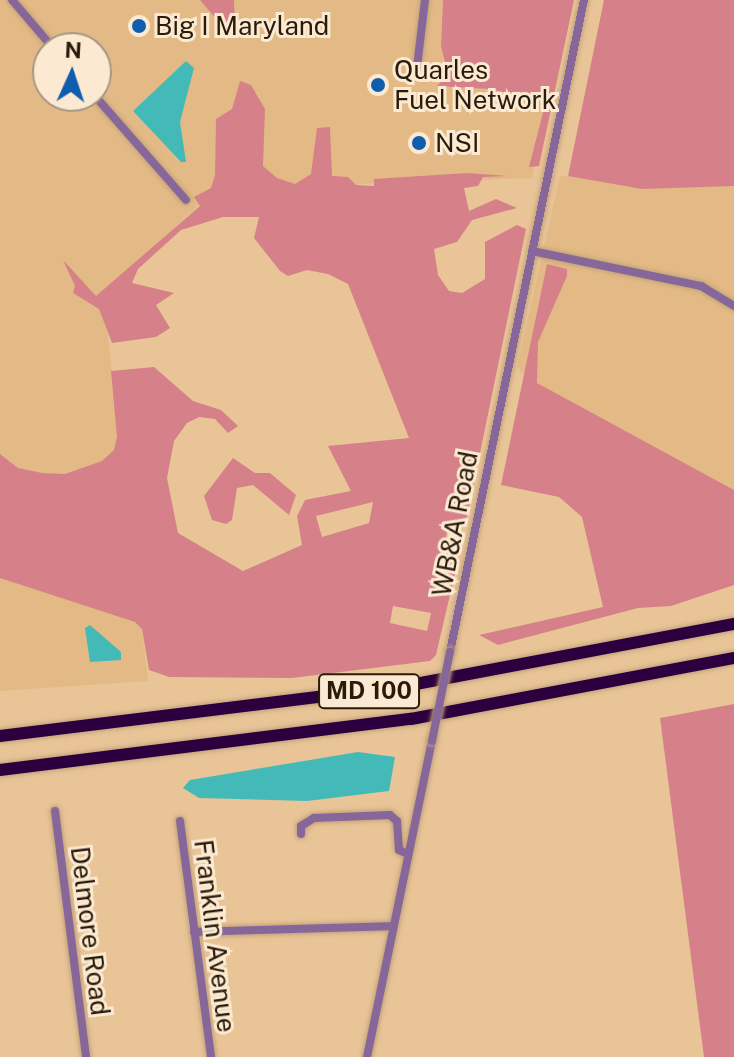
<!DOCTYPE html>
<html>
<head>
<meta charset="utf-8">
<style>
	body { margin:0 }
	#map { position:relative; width:734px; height:1057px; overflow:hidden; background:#e8c497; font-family:"Public Sans",sans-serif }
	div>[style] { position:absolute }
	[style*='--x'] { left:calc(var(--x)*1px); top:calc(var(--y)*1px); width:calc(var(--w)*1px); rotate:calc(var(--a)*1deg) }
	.built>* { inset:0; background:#e3ba86 }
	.green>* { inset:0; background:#d6818a }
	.water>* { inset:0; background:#43bab8 }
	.roads { filter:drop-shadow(0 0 2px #c2a27b) drop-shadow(0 0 2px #c2a27b) }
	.minor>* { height:8px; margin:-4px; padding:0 4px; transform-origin:4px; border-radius:4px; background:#876699 }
	.highway>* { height:12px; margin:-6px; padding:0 6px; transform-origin:6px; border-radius:6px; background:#2c003e }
	.bridges { filter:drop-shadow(0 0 2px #c2a27b) drop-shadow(0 0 2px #c2a27b) }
	.minor-bridge>* { height:8px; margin:-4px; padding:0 4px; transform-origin:4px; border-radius:4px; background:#876699 }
	.dots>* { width:22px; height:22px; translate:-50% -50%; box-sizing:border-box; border:4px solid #fbe9d2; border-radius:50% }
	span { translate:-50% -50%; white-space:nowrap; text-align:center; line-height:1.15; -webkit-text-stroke:6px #fbe9d2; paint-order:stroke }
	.shield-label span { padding:2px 6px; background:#fbe9d2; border:2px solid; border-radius:6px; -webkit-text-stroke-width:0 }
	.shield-label { font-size:24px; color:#281b09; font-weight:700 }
	.poi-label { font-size:26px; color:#281b09 }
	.left { translate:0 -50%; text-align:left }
	.street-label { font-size:26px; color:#281b09 }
	.north { position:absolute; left:32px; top:32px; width:80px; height:80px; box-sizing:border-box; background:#fbe9d2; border:2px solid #a79782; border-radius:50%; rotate:3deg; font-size:22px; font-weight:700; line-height:32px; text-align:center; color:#281b09 }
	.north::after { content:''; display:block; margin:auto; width:28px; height:36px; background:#0e5ead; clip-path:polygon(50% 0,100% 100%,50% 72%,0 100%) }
</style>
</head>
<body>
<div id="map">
	<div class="built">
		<div style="clip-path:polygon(evenodd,0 0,443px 0,441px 46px,447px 65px,479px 87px,549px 102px,532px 178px,216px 189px,103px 294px,148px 681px,0 691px,0 0,48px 48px,96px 48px,96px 96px,48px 96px,48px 48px)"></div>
		<div style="clip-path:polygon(734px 170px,734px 581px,630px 488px,517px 367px,560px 176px)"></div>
	</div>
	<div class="green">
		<div style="clip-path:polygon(200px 0,234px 0,235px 26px,217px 20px)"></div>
		<div style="clip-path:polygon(443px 0,574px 0,539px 166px,529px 167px,546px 101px,489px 89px,437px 86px,448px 74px,441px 46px)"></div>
		<div style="clip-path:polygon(604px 0,734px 0,734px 186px,642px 189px,568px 176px)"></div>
		<div style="clip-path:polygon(evenodd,240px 81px,251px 85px,265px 109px,263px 166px,277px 178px,295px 184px,311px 174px,317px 128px,330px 127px,332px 176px,348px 177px,356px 185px,374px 186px,374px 179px,467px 173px,508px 176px,483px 177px,478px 186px,464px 188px,469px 211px,496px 199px,517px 208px,472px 220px,457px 242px,434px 249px,438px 275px,449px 291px,462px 293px,485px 279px,485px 242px,517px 225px,526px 229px,465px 526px,447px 531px,446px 538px,462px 543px,436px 655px,430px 661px,292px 678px,169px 677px,149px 670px,142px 629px,135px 622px,0 578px,0 454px,18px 468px,42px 473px,65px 474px,102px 461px,114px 450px,117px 437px,111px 371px,154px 367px,193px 401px,221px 410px,238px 426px,228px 433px,215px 419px,199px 417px,187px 423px,174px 441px,167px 478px,178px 533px,243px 571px,302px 545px,297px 516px,305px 500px,351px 491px,328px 446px,409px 438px,348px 284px,328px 274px,307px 270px,288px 276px,280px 271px,254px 238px,259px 217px,223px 217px,181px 230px,138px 269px,132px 283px,174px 293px,156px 305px,170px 328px,156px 337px,112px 343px,99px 309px,73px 293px,75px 286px,63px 260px,96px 296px,200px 206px,194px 197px,211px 188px,215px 175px,216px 119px,232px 109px,240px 81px,373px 502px,369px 523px,322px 537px,316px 516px,373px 502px,240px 81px,393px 606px,431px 613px,427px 631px,390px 623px,393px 606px)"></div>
		<div style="clip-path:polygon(547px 264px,567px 269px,567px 276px,538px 342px,537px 383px,734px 490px,734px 585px,671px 606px,638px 608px,498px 645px,479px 635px,603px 607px,582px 517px,559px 497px,501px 485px)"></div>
		<div style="clip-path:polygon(233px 458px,255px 473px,270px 473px,296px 495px,289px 515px,253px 485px,237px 488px,232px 520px,226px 524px,212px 520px,204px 496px)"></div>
		<div style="clip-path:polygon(734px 704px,734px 1057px,704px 1057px,660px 718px)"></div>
	</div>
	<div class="water">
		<div style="clip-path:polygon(186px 61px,194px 68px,180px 122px,186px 162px,181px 162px,133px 111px)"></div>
		<div style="clip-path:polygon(90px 625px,121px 652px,121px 660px,90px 662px,85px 628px)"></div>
		<div style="clip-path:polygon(358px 752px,395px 757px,389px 791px,307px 801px,199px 798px,183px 788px,190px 780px)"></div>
	</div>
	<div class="roads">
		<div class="minor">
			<div style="--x:12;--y:0;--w:63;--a:49.5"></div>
			<div style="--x:417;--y:67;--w:67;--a:-83.2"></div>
			<div style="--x:95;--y:96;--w:138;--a:48.8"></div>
			<div style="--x:532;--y:251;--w:173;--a:11.7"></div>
			<div style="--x:701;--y:286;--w:39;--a:31"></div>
			<div style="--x:450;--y:652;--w:666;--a:-78.39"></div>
			<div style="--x:55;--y:811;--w:248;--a:82.8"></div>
			<div style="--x:180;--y:821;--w:238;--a:82.5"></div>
			<div style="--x:301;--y:834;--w:8;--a:-90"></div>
			<div style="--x:301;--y:826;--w:15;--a:-32"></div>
			<div style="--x:314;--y:818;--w:76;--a:-2.3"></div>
			<div style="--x:390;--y:815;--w:9;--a:41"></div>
			<div style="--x:397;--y:821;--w:29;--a:86"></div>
			<div style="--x:399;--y:850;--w:10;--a:24"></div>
			<div style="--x:194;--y:932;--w:199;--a:-1.7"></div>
			<div style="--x:367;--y:1057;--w:323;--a:-78.4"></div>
		</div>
		<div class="highway">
			<div style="--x:0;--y:736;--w:408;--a:-7"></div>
			<div style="--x:405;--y:686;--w:335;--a:-10.7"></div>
			<div style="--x:0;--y:770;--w:414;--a:-7.1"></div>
			<div style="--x:411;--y:719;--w:329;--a:-10.7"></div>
		</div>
	</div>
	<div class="bridges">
		<div class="minor-bridge">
			<div style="--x:432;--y:741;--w:91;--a:-78.6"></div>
		</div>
	</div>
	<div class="dots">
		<div style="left:139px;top:26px;background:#0e5ead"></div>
		<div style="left:378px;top:85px;background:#0e5ead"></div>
		<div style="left:419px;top:143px;background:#0e5ead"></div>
	</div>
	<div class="shield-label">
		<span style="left:369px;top:691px">MD 100</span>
	</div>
	<div class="poi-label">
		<span class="left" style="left:155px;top:26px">Big I Maryland</span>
		<span class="left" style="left:394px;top:85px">Quarles<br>Fuel Network</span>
		<span class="left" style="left:435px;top:143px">NSI</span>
	</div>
	<div class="street-label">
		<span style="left:455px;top:524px;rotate:-79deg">WB&amp;A Road</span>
		<span style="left:90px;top:931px;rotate:83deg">Delmore Road</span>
		<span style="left:215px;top:936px;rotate:83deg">Franklin Avenue</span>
	</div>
	<div class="north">N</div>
</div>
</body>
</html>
